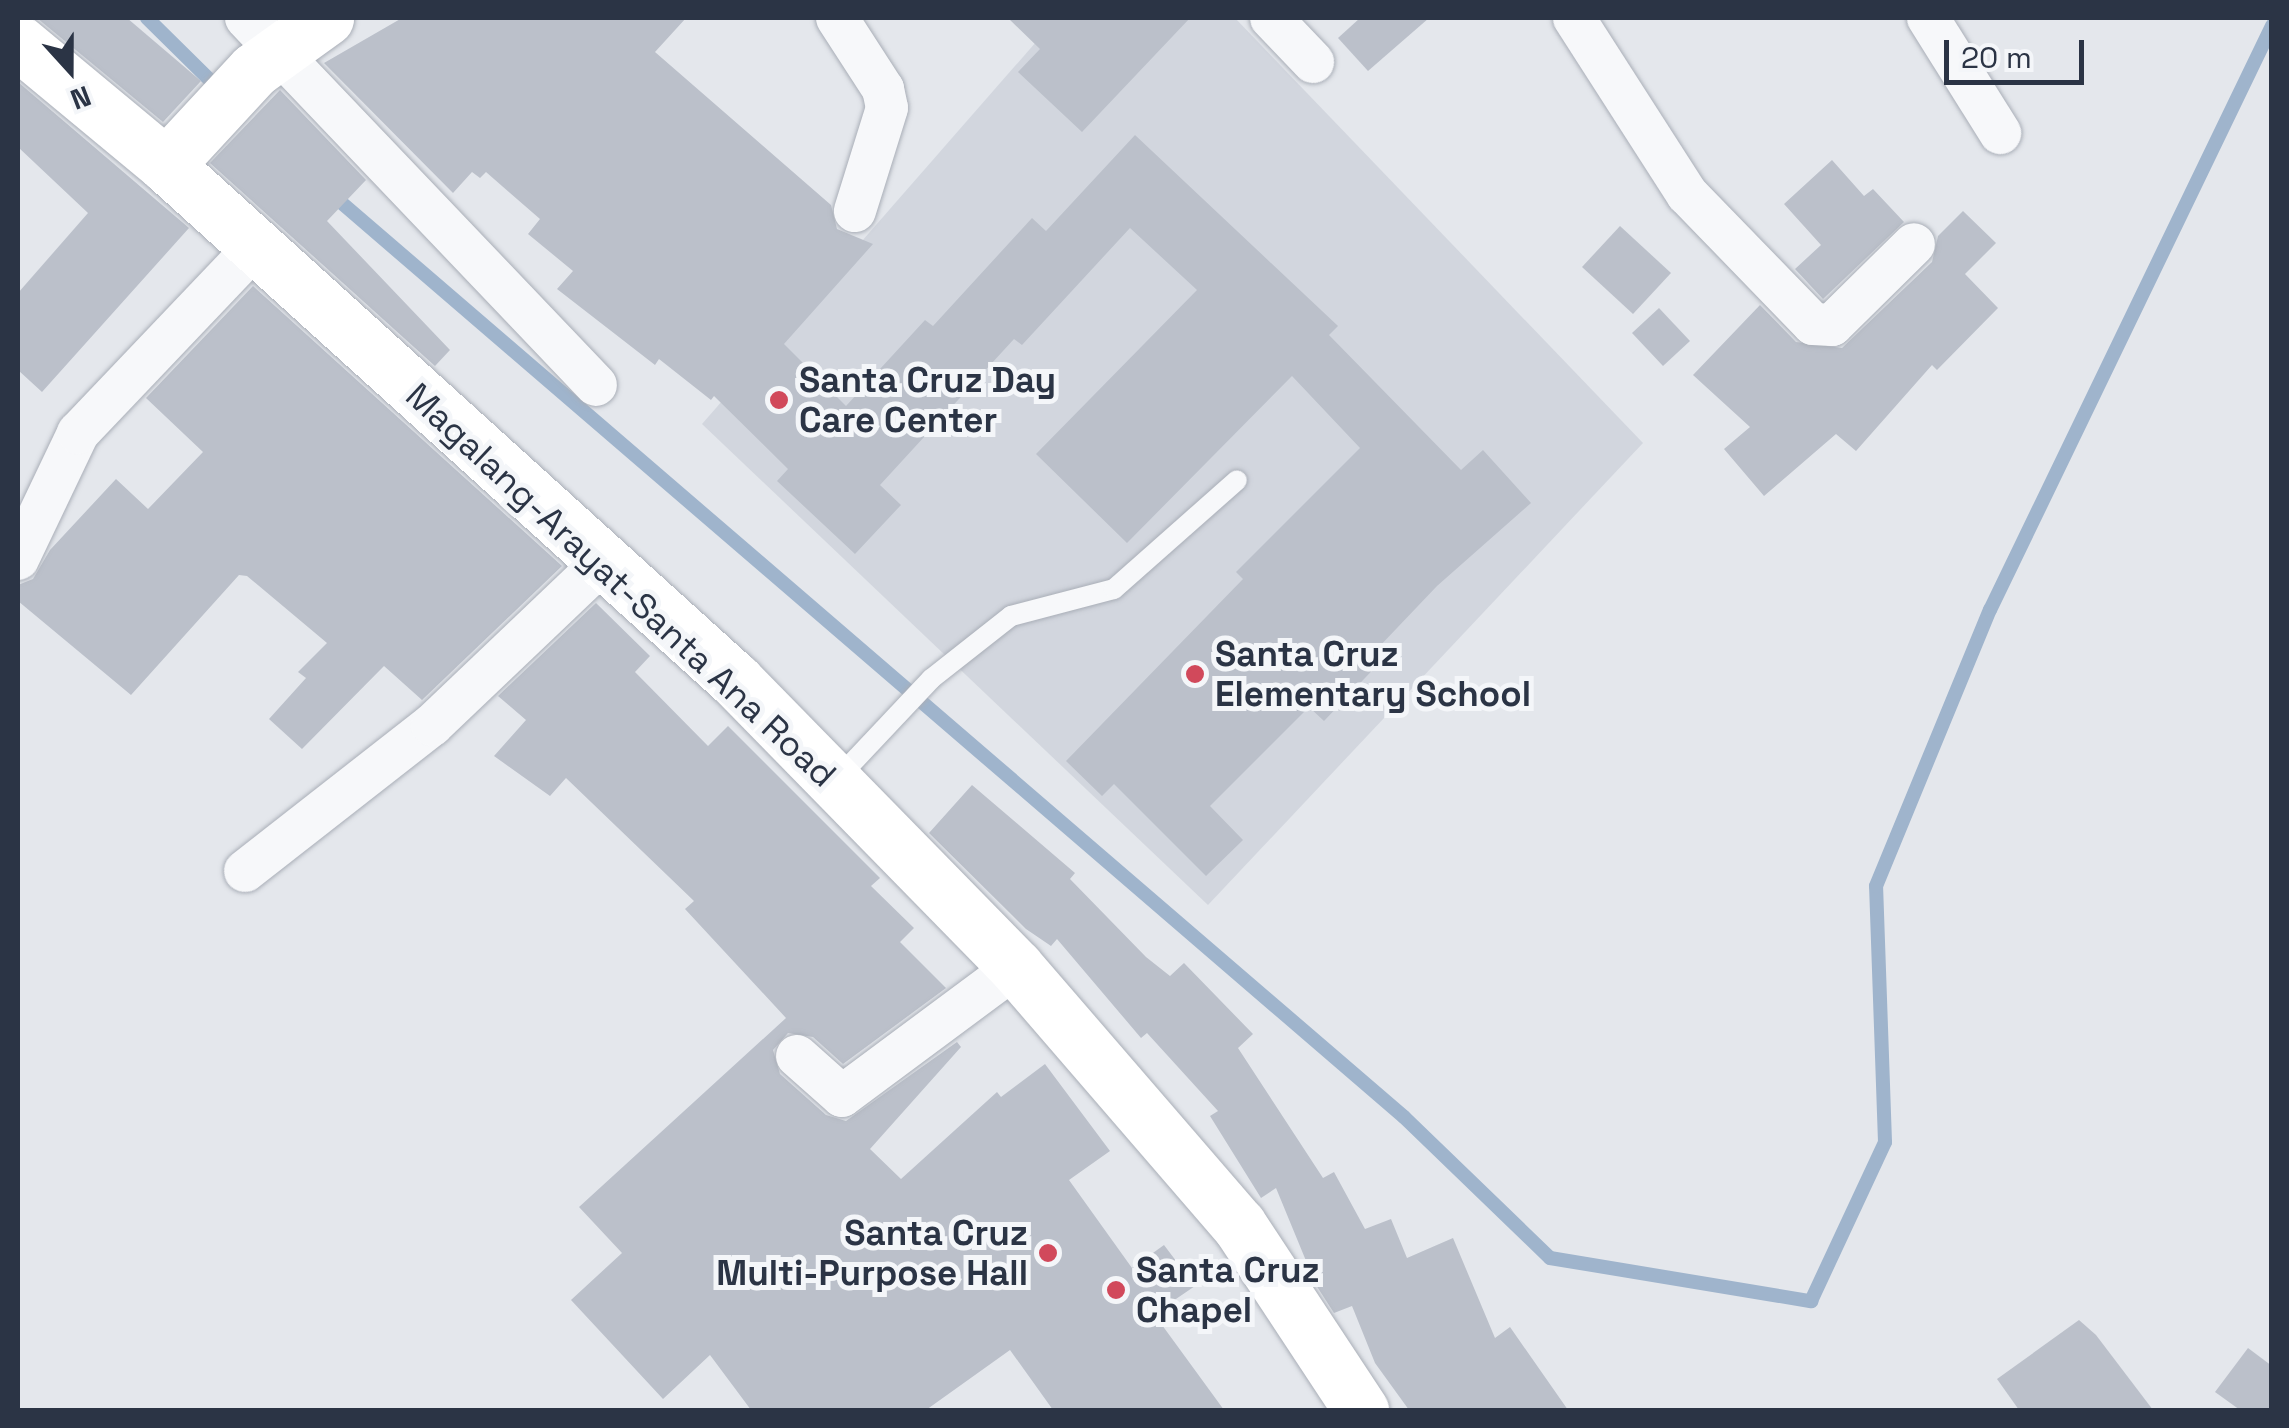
<!DOCTYPE html>
<html>
<head>
<meta charset="utf-8">
<style>
	body { margin:0 }
	#map { position:relative; width:2289px; height:1428px; overflow:hidden; background:#e4e7ec; font-family:"Space Grotesk",sans-serif }
	div>[style] { position:absolute }
	[style*='--x'] { left:calc(var(--x)*1px); top:calc(var(--y)*1px); width:calc(var(--w)*1px); rotate:calc(var(--a)*1deg) }
	.built>* { inset:0; background:#d2d6de }
	.stream>* { height:14px; margin:-7px; padding:0 7px; transform-origin:7px; border-radius:7px; background:#9fb4cc }
	.building>* { inset:0; background:#bbc0ca }
	.roads { filter:drop-shadow(0 0 2px #a9aeb7) drop-shadow(0 0 2px #a9aeb7) }
	.lane>* { height:20px; margin:-10px; padding:0 10px; transform-origin:10px; border-radius:10px; background:#f7f8fa }
	.street>* { height:42px; margin:-21px; padding:0 21px; transform-origin:21px; border-radius:21px; background:#f7f8fa }
	.secondary>* { height:55px; margin:-27.5px; padding:0 27.5px; transform-origin:27.5px; border-radius:27.5px; background:#fff }
	.primary>* { height:55px; margin:-27.5px; padding:0 27.5px; transform-origin:27.5px; border-radius:27.5px; background:#fff }
	.dots>* { width:28px; height:28px; translate:-50% -50%; box-sizing:border-box; border:5px solid #f4f6f9; border-radius:50% }
	span { translate:-50% -50%; white-space:nowrap; text-align:center; line-height:1.15; -webkit-text-stroke:10px #f4f6f9; paint-order:stroke }
	.poi-label { font-size:35px; color:#2b3445; font-weight:700 }
	.left { translate:0 -50%; text-align:left }
	.right { translate:-100% -50%; text-align:right }
	.street-label { font-size:35px; color:#2b3445 }
	.frame { position:absolute; inset:0; border:20px solid #2b3445; pointer-events:none }
	.north { position:absolute; left:20px; top:20px; width:100px; height:100px; -webkit-text-stroke:8px #f4f6f9; paint-order:stroke; rotate:159deg; font-size:28px; font-weight:700; line-height:40px; text-align:center; color:#2b3445 }
	.north::after { content:''; display:block; margin:auto; width:35px; height:45px; background:#2b3445; clip-path:polygon(50% 0,100% 100%,50% 72%,0 100%) }
	.scale { position:absolute; left:1944px; top:40px; width:140px; height:45px; box-sizing:border-box; border:5px solid #2b3445; border-top:0; padding-left:12px; font-size:30px; line-height:35px; white-space:nowrap; color:#2b3445; -webkit-text-stroke:8px #f4f6f9; paint-order:stroke }
</style>
</head>
<body>
<div id="map">
	<div class="built">
		<div style="clip-path:polygon(1057px 18px,1235px 18px,1643px 443px,1208px 905px,702px 424px)"></div>
	</div>
	<div class="stream">
		<div style="--x:147;--y:18;--w:105;--a:44.6"></div>
		<div style="--x:329;--y:192;--w:1418;--a:40.71"></div>
		<div style="--x:1404;--y:1117;--w:203;--a:44"></div>
		<div style="--x:1550;--y:1258;--w:265;--a:9.4"></div>
		<div style="--x:1811;--y:1301;--w:175;--a:-65"></div>
		<div style="--x:1885;--y:1142;--w:256;--a:-92"></div>
		<div style="--x:1876;--y:886;--w:299;--a:-67.6"></div>
		<div style="--x:1990;--y:610;--w:649;--a:-64.23"></div>
	</div>
	<div class="building">
		<div style="clip-path:polygon(37px 18px,127px 18px,201px 81px,163px 122px)"></div>
		<div style="clip-path:polygon(402px 18px,686px 18px,655px 52px,831px 205px,837px 229px,873px 244px,784px 344px,846px 406px,925px 320px,933px 326px,1032px 218px,1046px 231px,1135px 135px,1338px 326px,1329px 335px,1461px 470px,1483px 450px,1531px 503px,1437px 586px,1377px 649px,1385px 657px,1324px 721px,1309px 707px,1210px 806px,1243px 840px,1206px 876px,1114px 784px,1102px 796px,1066px 761px,1243px 579px,1236px 572px,1360px 448px,1292px 376px,1127px 543px,1036px 454px,1197px 290px,1130px 228px,1022px 345px,1014px 339px,880px 485px,901px 505px,855px 554px,777px 481px,788px 469px,714px 396px,711px 400px,659px 359px,655px 365px,557px 289px,573px 271px,528px 234px,540px 219px,486px 172px,480px 178px,472px 172px,453px 193px,324px 63px)"></div>
		<div style="clip-path:polygon(1008px 18px,1190px 18px,1082px 132px,1018px 72px,1040px 49px)"></div>
		<div style="clip-path:polygon(1360px 18px,1429px 18px,1368px 71px,1338px 38px)"></div>
		<div style="clip-path:polygon(18px 82px,189px 228px,42px 392px,18px 370px,18px 293px,88px 213px,18px 147px)"></div>
		<div style="clip-path:polygon(280px 90px,366px 180px,327px 221px,450px 350px,435px 366px,210px 163px)"></div>
		<div style="clip-path:polygon(1832px 160px,1864px 196px,1873px 189px,1904px 222px,1823px 299px,1795px 269px,1821px 245px,1784px 204px)"></div>
		<div style="clip-path:polygon(1963px 211px,1996px 243px,1965px 274px,1998px 308px,1937px 370px,1932px 365px,1856px 451px,1836px 434px,1764px 496px,1724px 449px,1750px 427px,1693px 375px,1760px 305px,1796px 342px,1842px 348px,1932px 262px,1938px 236px)"></div>
		<div style="clip-path:polygon(1620px 226px,1671px 273px,1633px 314px,1582px 267px)"></div>
		<div style="clip-path:polygon(253px 286px,562px 566px,422px 700px,384px 666px,302px 749px,269px 719px,306px 678px,298px 672px,327px 643px,247px 576px,239px 575px,131px 695px,18px 601px,18px 585px,33px 579px,50px 550px,116px 479px,148px 509px,203px 452px,146px 398px)"></div>
		<div style="clip-path:polygon(1659px 308px,1690px 341px,1663px 366px,1632px 333px)"></div>
		<div style="clip-path:polygon(596px 603px,650px 656px,635px 672px,708px 746px,728px 726px,880px 878px,871px 886px,914px 928px,900px 942px,946px 988px,843px 1064px,813px 1037px,788px 1033px,773px 1050px,780px 1074px,826px 1115px,846px 1121px,957px 1042px,961px 1047px,870px 1149px,901px 1179px,997px 1092px,1001px 1097px,1045px 1064px,1110px 1151px,1069px 1180px,1132px 1268px,1164px 1245px,1195px 1286px,1154px 1314px,1224px 1410px,1053px 1410px,1010px 1350px,926px 1410px,751px 1410px,710px 1355px,663px 1399px,571px 1300px,622px 1253px,579px 1207px,786px 1018px,685px 909px,694px 901px,566px 778px,550px 796px,494px 756px,526px 720px,498px 696px)"></div>
		<div style="clip-path:polygon(972px 785px,1075px 873px,1070px 879px,1146px 957px,1170px 976px,1184px 963px,1253px 1034px,1238px 1048px,1323px 1178px,1334px 1172px,1365px 1229px,1391px 1219px,1407px 1258px,1453px 1238px,1495px 1338px,1510px 1327px,1568px 1410px,1409px 1410px,1375px 1363px,1352px 1306px,1334px 1313px,1316px 1285px,1276px 1188px,1261px 1198px,1210px 1116px,1218px 1111px,1147px 1033px,1141px 1038px,1057px 939px,1051px 946px,1026px 929px,929px 833px)"></div>
		<div style="clip-path:polygon(2079px 1320px,2096px 1335px,2153px 1410px,2019px 1410px,1997px 1379px)"></div>
		<div style="clip-path:polygon(2248px 1348px,2272px 1366px,2272px 1410px,2240px 1410px,2215px 1392px)"></div>
	</div>
	<div class="roads">
		<div class="lane">
			<div style="--x:835;--y:781;--w:140;--a:-46.7"></div>
			<div style="--x:931;--y:679;--w:102;--a:-38.2"></div>
			<div style="--x:1011;--y:616;--w:106;--a:-14.7"></div>
			<div style="--x:1114;--y:589;--w:164;--a:-41.5"></div>
		</div>
		<div class="street">
			<div style="--x:246;--y:18;--w:507;--a:46.36"></div>
			<div style="--x:837;--y:18;--w:85;--a:57.1"></div>
			<div style="--x:883;--y:89;--w:19;--a:78"></div>
			<div style="--x:887;--y:108;--w:108;--a:107.3"></div>
			<div style="--x:1271;--y:18;--w:61;--a:46.3"></div>
			<div style="--x:1574;--y:18;--w:209;--a:57.3"></div>
			<div style="--x:1687;--y:194;--w:181;--a:45.9"></div>
			<div style="--x:1813;--y:324;--w:19;--a:3"></div>
			<div style="--x:1832;--y:325;--w:115;--a:-44.6"></div>
			<div style="--x:1928;--y:18;--w:136;--a:57.9"></div>
			<div style="--x:18;--y:559;--w:140;--a:-64.5"></div>
			<div style="--x:78;--y:433;--w:253;--a:-46.4"></div>
			<div style="--x:245;--y:871;--w:237;--a:-38"></div>
			<div style="--x:432;--y:725;--w:236;--a:-43.6"></div>
			<div style="--x:797;--y:1056;--w:60;--a:41.6"></div>
			<div style="--x:842;--y:1096;--w:217;--a:-36.6"></div>
		</div>
		<div class="secondary">
			<div style="--x:166;--y:165;--w:129;--a:-47.2"></div>
			<div style="--x:254;--y:70;--w:89;--a:-35.8"></div>
		</div>
		<div class="primary">
			<div style="--x:18;--y:42;--w:192;--a:39.7"></div>
			<div style="--x:166;--y:165;--w:769;--a:42.15"></div>
			<div style="--x:736;--y:681;--w:400;--a:45.6"></div>
			<div style="--x:1016;--y:967;--w:341;--a:49.2"></div>
			<div style="--x:1239;--y:1225;--w:222;--a:56.6"></div>
		</div>
	</div>
	<div class="dots">
		<div style="left:779px;top:400px;background:#d1495b"></div>
		<div style="left:1195px;top:674px;background:#d1495b"></div>
		<div style="left:1048px;top:1253px;background:#d1495b"></div>
		<div style="left:1116px;top:1290px;background:#d1495b"></div>
	</div>
	<div class="poi-label">
		<span class="left" style="left:799px;top:400px">Santa Cruz Day<br>Care Center</span>
		<span class="left" style="left:1215px;top:674px">Santa Cruz<br>Elementary School</span>
		<span class="right" style="left:1028px;top:1253px">Santa Cruz<br>Multi-Purpose Hall</span>
		<span class="left" style="left:1136px;top:1290px">Santa Cruz<br>Chapel</span>
	</div>
	<div class="street-label">
		<span style="left:621px;top:585px;rotate:43deg">Magalang-Arayat-Santa Ana Road</span>
	</div>
	<div class="frame"></div>
	<div class="north">N</div>
	<div class="scale">20 m</div>
</div>
</body>
</html>
